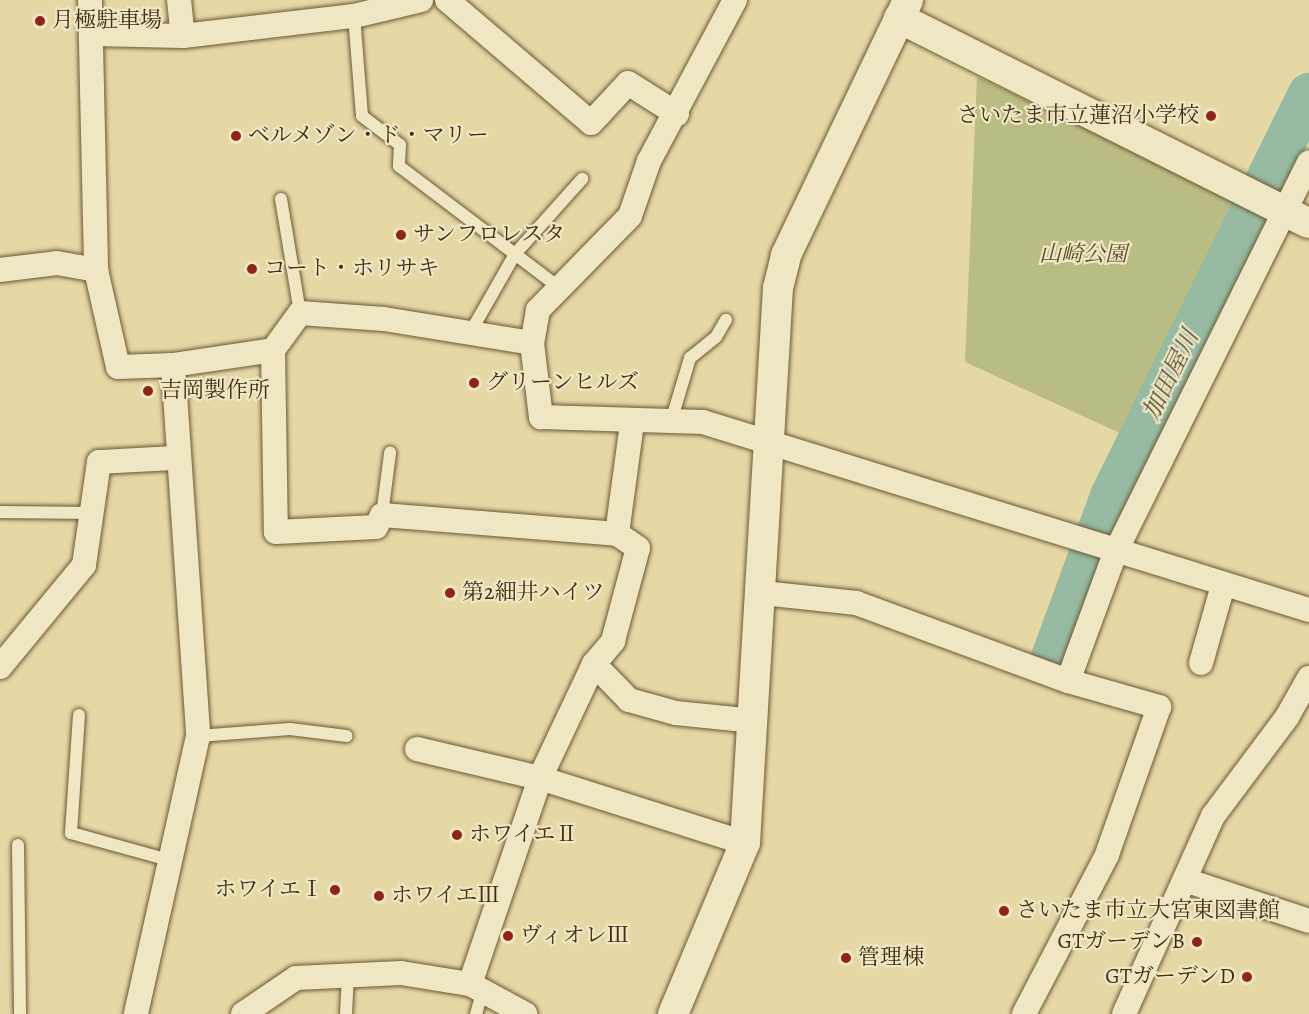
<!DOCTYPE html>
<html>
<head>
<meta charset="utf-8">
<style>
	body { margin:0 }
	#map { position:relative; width:1309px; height:1014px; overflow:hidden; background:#e6d8a5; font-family:Alegreya,"Noto Serif JP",serif }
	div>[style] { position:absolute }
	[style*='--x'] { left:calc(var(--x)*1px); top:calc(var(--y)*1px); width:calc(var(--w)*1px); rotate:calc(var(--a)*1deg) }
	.green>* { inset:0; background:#babd83 }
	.river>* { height:42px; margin:-21px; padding:0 21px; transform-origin:21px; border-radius:21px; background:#97bba2 }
	.roads { filter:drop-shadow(0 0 2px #6c5836) drop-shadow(0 0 2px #6c5836) }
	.service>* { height:12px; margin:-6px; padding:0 6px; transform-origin:6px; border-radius:6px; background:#efe6c4 }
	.minor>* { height:24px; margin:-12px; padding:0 12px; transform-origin:12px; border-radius:12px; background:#efe6c4 }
	.tertiary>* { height:30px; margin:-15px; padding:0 15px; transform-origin:15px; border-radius:15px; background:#efe6c4 }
	.dots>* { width:16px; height:16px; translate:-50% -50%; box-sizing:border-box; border:3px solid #efe6c4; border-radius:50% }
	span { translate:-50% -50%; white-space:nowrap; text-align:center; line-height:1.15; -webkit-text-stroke:4.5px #efe6c4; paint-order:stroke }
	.poi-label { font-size:22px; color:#432e11 }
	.left { translate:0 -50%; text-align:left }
	.right { translate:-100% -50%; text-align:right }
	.park-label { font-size:22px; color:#5b4b28; font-style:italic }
	.water-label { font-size:24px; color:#544a2e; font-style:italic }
</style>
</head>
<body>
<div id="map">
	<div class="green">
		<div style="clip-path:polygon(977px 77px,1237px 198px,1124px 435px,965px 362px)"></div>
	</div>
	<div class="river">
		<div style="--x:1050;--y:663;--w:180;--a:-69.9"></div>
		<div style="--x:1112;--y:494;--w:446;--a:-63.8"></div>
	</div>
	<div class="roads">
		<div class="service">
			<div style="--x:354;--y:16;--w:100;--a:85.4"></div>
			<div style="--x:362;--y:116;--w:48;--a:37.3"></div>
			<div style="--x:400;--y:145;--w:21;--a:93"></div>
			<div style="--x:399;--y:166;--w:202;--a:37.2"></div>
			<div style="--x:281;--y:199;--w:116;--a:80.5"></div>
			<div style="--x:470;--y:333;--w:91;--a:-60.3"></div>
			<div style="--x:515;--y:254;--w:101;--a:-48.2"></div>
			<div style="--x:672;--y:418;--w:63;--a:-73.3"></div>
			<div style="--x:690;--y:358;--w:33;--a:-39"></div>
			<div style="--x:716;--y:337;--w:20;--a:-60"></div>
			<div style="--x:0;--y:512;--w:94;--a:0.6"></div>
			<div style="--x:382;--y:515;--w:63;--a:-82.6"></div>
			<div style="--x:79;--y:715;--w:118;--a:93.9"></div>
			<div style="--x:71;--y:833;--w:102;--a:15.4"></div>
			<div style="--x:198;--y:736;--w:92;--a:-4.4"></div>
			<div style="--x:290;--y:729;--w:57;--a:7"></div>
			<div style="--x:18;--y:845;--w:169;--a:89.3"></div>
			<div style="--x:346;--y:1014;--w:40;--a:-87.1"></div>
			<div style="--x:476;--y:1014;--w:22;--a:-74"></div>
		</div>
		<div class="minor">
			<div style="--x:90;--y:0;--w:270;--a:88.7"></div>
			<div style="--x:179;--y:0;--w:36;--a:84"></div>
			<div style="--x:447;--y:0;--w:189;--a:40.5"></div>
			<div style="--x:591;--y:123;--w:54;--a:-47.2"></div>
			<div style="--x:628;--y:83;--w:58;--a:32.3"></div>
			<div style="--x:735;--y:0;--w:183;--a:118.1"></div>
			<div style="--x:649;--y:161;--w:58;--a:109.1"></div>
			<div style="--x:630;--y:216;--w:132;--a:134.4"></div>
			<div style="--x:538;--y:310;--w:34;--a:100"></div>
			<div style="--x:532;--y:343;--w:75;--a:83.1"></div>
			<div style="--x:541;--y:417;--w:162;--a:1.8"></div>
			<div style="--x:703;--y:422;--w:634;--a:17.24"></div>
			<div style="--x:94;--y:34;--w:89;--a:1.3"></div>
			<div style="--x:183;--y:36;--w:172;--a:-6.7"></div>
			<div style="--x:354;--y:16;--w:69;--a:-13.4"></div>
			<div style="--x:0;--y:270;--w:57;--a:-7"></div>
			<div style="--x:57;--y:263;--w:40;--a:10"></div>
			<div style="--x:96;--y:270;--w:99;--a:77.2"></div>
			<div style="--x:118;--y:367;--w:55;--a:-2.1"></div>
			<div style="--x:173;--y:365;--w:372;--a:86.1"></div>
			<div style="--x:198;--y:736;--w:285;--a:102.6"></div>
			<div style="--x:273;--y:350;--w:182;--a:89.1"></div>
			<div style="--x:276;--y:532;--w:100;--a:-2.9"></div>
			<div style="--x:376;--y:527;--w:13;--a:-63"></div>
			<div style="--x:382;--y:515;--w:236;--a:4.6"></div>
			<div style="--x:173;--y:365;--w:101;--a:-8.5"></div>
			<div style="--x:273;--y:350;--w:46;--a:-53.9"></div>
			<div style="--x:300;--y:313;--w:84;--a:4.1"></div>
			<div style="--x:384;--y:319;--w:150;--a:9.2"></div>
			<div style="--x:763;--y:593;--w:94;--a:6.1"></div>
			<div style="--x:856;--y:603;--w:226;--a:20.2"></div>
			<div style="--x:1068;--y:681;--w:95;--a:15.9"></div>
			<div style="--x:1159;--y:707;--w:157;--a:109.4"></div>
			<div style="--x:1107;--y:855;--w:179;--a:117.6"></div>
			<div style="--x:1201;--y:663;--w:81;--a:-74.2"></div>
			<div style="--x:594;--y:664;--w:50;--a:45.8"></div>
			<div style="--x:629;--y:700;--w:49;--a:15.5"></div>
			<div style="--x:676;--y:713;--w:79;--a:5.8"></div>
			<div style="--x:0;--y:667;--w:132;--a:-50.5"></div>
			<div style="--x:84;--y:565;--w:104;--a:-81.7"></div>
			<div style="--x:99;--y:462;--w:77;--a:-3"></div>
			<div style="--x:1068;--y:681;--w:136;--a:-69.8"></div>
			<div style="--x:1115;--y:553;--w:436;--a:-63.6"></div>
			<div style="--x:417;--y:749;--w:126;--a:13.3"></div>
			<div style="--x:540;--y:778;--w:215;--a:17.6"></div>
			<div style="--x:1188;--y:881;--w:127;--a:18.3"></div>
			<div style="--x:470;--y:984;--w:218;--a:-71.2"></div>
			<div style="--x:540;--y:778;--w:126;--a:-64.7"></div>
			<div style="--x:594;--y:664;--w:30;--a:-50"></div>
			<div style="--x:613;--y:641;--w:96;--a:-75"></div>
			<div style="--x:638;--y:548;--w:25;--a:-146"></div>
			<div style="--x:617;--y:534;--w:112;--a:-82.3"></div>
			<div style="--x:243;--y:1014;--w:64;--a:-34.2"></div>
			<div style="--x:296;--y:978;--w:105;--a:-2.7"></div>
			<div style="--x:401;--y:973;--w:70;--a:9.1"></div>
			<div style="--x:470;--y:984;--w:63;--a:28.6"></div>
			<div style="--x:1124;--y:1014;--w:217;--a:-65.8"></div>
			<div style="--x:1213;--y:816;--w:124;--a:-53.2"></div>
			<div style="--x:1287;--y:717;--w:45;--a:-60.6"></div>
		</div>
		<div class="tertiary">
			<div style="--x:899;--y:18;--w:458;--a:26.6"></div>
			<div style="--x:673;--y:1014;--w:186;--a:-67.2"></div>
			<div style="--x:745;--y:843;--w:556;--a:-86.6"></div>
			<div style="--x:778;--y:288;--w:34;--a:-76"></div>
			<div style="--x:786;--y:255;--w:283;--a:-64.4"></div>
		</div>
	</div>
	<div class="dots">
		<div style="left:40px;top:21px;background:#8f2418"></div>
		<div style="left:1211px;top:116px;background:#8f2418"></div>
		<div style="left:236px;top:136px;background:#8f2418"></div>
		<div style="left:401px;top:235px;background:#8f2418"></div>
		<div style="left:252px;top:269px;background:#8f2418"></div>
		<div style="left:474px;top:383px;background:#8f2418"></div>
		<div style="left:148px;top:391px;background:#8f2418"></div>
		<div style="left:450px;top:593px;background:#8f2418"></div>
		<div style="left:457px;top:835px;background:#8f2418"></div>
		<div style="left:335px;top:890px;background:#8f2418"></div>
		<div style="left:379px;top:896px;background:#8f2418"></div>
		<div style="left:1004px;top:911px;background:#8f2418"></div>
		<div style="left:508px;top:936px;background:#8f2418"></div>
		<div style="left:1197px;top:942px;background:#8f2418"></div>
		<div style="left:846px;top:958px;background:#8f2418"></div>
		<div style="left:1247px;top:977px;background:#8f2418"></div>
	</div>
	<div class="poi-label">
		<span class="left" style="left:52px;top:21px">月極駐車場</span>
		<span class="right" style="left:1199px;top:116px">さいたま市立蓮沼小学校</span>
		<span class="left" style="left:248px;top:136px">ベルメゾン・ド・マリー</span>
		<span class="left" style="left:413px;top:235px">サンフロレスタ</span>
		<span class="left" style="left:264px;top:269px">コート・ホリサキ</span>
		<span class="left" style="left:486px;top:383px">グリーンヒルズ</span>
		<span class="left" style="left:160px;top:391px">吉岡製作所</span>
		<span class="left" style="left:462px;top:593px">第2細井ハイツ</span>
		<span class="left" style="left:469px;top:835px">ホワイエⅡ</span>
		<span class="right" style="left:323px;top:890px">ホワイエⅠ</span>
		<span class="left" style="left:391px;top:896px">ホワイエⅢ</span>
		<span class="left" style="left:1016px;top:911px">さいたま市立大宮東図書館</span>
		<span class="left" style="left:520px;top:936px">ヴィオレⅢ</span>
		<span class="right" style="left:1185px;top:942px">GTガーデンB</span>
		<span class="left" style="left:858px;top:958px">管理棟</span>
		<span class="right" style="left:1235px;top:977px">GTガーデンD</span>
	</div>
	<div class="park-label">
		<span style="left:1083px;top:255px">山崎公園</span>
	</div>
	<div class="water-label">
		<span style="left:1171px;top:375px;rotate:-64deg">加田屋川</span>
	</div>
</div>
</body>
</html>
